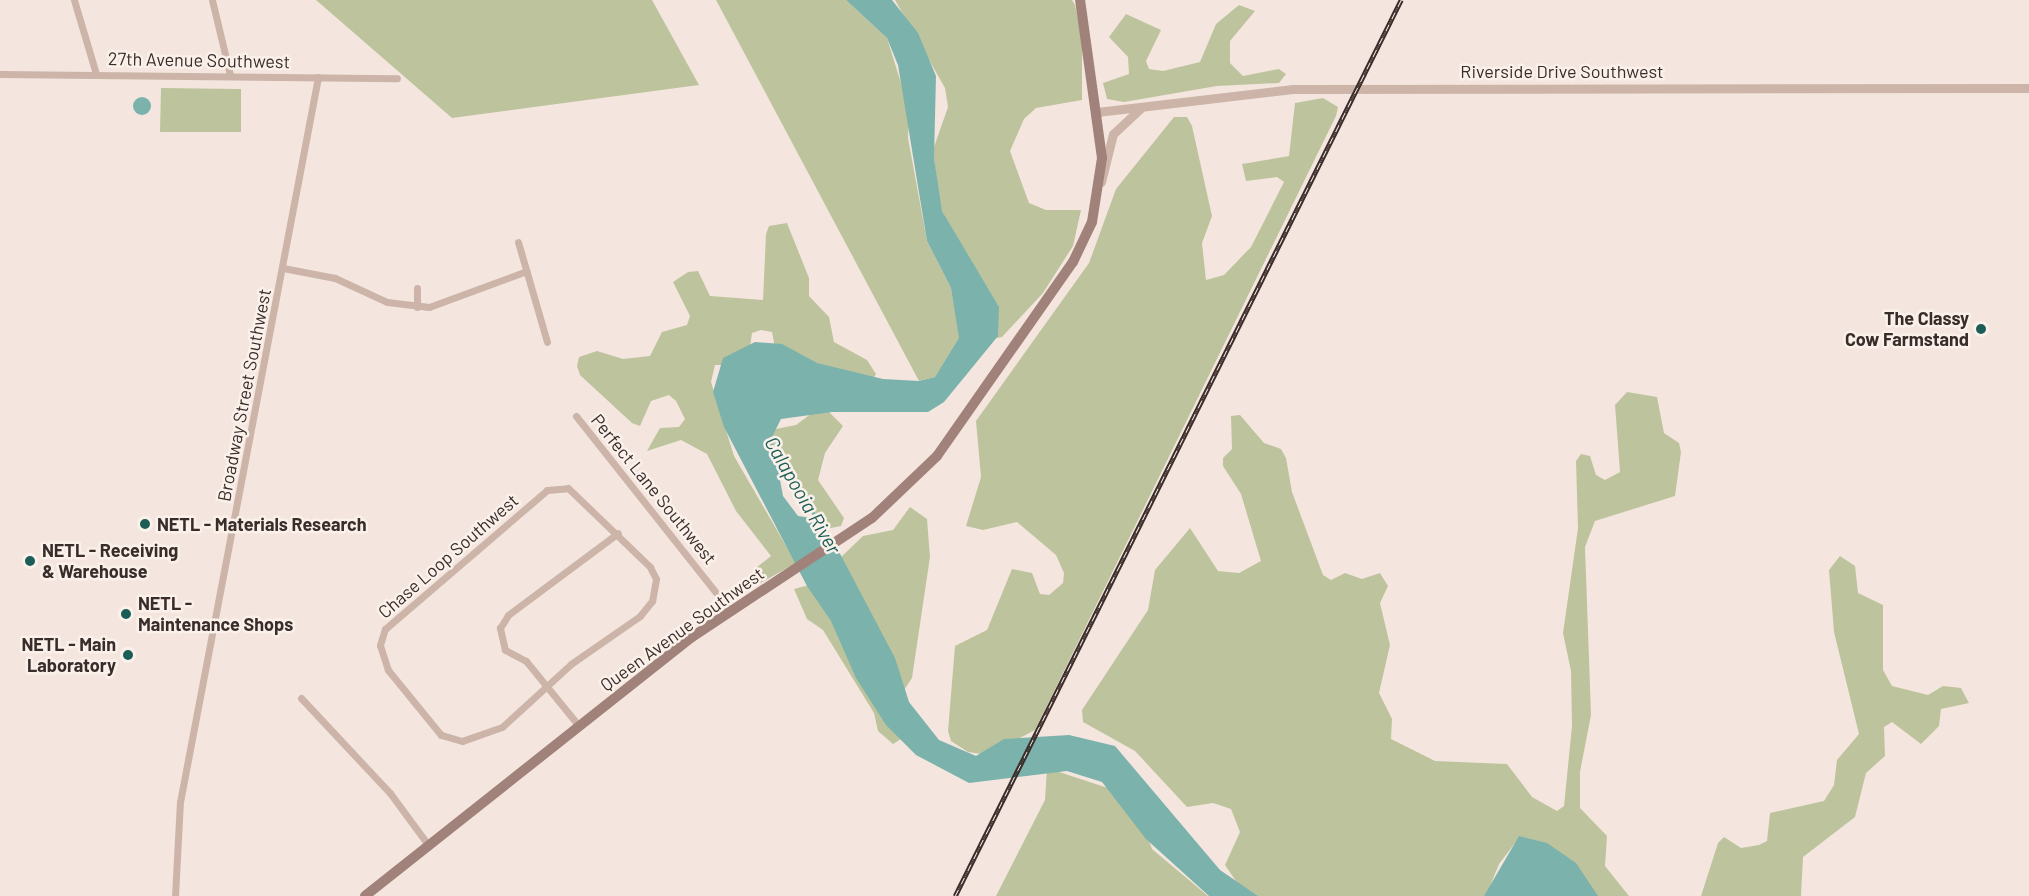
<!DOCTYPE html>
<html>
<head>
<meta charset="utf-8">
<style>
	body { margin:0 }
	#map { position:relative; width:2029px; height:896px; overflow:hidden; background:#f4e6de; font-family:Barlow,sans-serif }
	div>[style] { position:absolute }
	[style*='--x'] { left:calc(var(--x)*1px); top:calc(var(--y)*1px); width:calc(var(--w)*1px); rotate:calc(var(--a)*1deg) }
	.green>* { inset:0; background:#bdc49d }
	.water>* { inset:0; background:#7bb2ac }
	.round { border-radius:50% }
	.minor>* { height:7px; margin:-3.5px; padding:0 3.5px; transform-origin:3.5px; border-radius:3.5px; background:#cdb4a9 }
	.tertiary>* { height:9px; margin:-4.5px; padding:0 4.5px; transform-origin:4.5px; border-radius:4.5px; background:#cdb4a9 }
	.secondary>* { height:10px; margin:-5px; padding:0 5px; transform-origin:5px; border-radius:5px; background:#a1827a }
	.rail>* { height:4.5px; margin-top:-2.25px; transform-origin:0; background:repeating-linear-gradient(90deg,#fbf1eb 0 7px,#3a2c29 0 14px); box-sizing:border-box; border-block:2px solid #3a2c29 }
	.dots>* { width:16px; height:16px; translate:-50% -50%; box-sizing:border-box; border:3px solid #fbf1eb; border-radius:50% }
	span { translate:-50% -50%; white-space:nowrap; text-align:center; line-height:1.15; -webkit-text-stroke:5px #fbf1eb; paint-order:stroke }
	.street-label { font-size:18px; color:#3a2c29 }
	.poi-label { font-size:18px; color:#3a2c29; font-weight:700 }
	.right { translate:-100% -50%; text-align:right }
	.left { translate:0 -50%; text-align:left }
	.water-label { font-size:20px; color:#1c5e57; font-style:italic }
</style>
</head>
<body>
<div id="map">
	<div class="green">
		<div style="clip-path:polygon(316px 0,652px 0,699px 85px,452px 118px)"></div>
		<div style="clip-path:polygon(716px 0,846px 0,887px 38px,909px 109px,908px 138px,927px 241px,951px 288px,960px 338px,935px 377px,919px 381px)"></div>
		<div style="clip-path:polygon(895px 0,1072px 0,1075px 5px,1082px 37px,1082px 100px,1036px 108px,1024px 119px,1010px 151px,1029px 203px,1046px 210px,1081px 210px,1073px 246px,1043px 293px,1002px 337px,993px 339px,998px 305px,980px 285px,940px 207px,933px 150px,948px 107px,945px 88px)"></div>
		<div style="clip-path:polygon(1239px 5px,1255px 11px,1230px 41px,1230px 63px,1243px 76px,1279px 69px,1286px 74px,1279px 83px,1217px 86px,1124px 102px,1107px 99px,1103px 83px,1129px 74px,1128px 57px,1109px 37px,1126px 14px,1161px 30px,1146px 61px,1149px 69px,1163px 71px,1200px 62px,1216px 24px)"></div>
		<div style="clip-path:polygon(161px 88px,241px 89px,241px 132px,160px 132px)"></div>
		<div style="clip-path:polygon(1323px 98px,1338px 107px,1336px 116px,1035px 730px,988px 755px,968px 752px,951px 741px,948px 731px,955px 646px,987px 630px,1012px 569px,1032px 573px,1040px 594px,1049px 595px,1063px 583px,1064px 573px,1056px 555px,1017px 522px,983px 530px,966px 526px,981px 477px,976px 421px,1089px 263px,1116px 189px,1174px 117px,1187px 117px,1192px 126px,1212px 216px,1202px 243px,1206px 280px,1224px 275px,1251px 247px,1284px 182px,1277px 177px,1246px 181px,1242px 164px,1289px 156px,1295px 103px)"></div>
		<div style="clip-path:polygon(787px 223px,809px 278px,809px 296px,829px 317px,834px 342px,867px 360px,876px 374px,871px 382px,776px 353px,772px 332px,761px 330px,752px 333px,750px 347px,733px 365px,715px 365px,711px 382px,734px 456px,796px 563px,757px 585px,756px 568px,771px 556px,736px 511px,707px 454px,681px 440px,647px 451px,660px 428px,679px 427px,685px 419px,676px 401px,669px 395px,651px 401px,640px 426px,632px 423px,580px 375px,577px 366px,579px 357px,597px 351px,623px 359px,650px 356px,662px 332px,687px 325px,690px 316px,673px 282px,688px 272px,698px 271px,710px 296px,763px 300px,766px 234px,769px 226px)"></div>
		<div style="clip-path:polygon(1627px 392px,1657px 397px,1664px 433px,1679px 443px,1681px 452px,1675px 496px,1595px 521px,1585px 547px,1591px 715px,1580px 772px,1580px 808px,1607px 836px,1605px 866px,1629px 896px,1593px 896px,1544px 844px,1527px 838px,1518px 839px,1499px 864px,1486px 896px,1246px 896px,1225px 865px,1240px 832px,1231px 809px,1213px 803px,1187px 807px,1135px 751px,1083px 722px,1082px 710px,1148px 610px,1155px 570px,1190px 528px,1218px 571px,1239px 573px,1261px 561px,1241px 494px,1223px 466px,1223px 458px,1232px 449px,1231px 416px,1240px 415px,1264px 443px,1281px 449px,1286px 458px,1292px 492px,1323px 575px,1331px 580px,1345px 573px,1362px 579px,1380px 573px,1388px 586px,1380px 603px,1390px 645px,1379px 693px,1392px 719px,1391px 739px,1435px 761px,1507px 764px,1532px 797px,1557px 811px,1564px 806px,1572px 726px,1571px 671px,1563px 633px,1578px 528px,1576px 461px,1581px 454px,1590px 456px,1596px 475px,1605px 480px,1620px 472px,1615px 405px)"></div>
		<div style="clip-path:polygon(829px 412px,843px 426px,825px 453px,818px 480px,844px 518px,841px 526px,831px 528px,814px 520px,801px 487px,770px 447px,771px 430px,796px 425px,812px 413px)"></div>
		<div style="clip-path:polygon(910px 507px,927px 519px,930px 557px,912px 678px,902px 693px,901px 739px,893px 744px,878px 731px,874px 713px,823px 630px,807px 619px,794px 589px,813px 584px,863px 536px,893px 530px)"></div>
		<div style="clip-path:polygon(1840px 556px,1855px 566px,1858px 593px,1883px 605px,1883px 670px,1892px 686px,1928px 695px,1943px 686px,1961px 688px,1969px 703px,1941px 709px,1939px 726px,1921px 744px,1892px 722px,1884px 727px,1885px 756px,1866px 773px,1855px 817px,1803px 857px,1801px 896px,1701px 896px,1718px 843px,1724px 837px,1741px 848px,1759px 845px,1767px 841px,1770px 813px,1824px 801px,1834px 785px,1837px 760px,1859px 734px,1834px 632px,1829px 570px)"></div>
		<div style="clip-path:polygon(1047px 768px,1111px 789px,1146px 832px,1152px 849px,1208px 896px,996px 896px,1045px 800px)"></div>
	</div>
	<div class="water">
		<div style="clip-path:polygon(846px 0,892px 0,918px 33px,936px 76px,934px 158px,942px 211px,999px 307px,998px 336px,944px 402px,928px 412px,832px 412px,781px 419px,772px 437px,783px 496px,798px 516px,812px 518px,812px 509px,827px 529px,895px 658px,909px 702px,939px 740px,976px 756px,1004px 739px,1069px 735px,1115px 746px,1220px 870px,1258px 896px,1209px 896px,1146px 839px,1102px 782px,1067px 771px,969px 783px,916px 755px,886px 725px,856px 678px,831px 621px,807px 586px,724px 427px,713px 392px,723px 358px,755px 342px,782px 344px,817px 363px,883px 379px,919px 381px,935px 377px,959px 338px,951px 288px,927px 241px,898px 65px,887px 38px)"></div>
		<div class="round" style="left:133px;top:97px;width:18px;height:18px"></div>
		<div style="clip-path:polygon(1519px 836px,1547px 843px,1576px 863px,1598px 896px,1484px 896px)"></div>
	</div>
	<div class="minor">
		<div style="--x:74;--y:0;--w:77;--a:73.4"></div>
		<div style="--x:212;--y:0;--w:77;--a:76.5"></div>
		<div style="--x:0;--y:74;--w:397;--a:0.6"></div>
		<div style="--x:518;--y:242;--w:104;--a:73.8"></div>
		<div style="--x:283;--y:268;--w:53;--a:10.9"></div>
		<div style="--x:335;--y:278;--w:57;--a:24.8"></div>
		<div style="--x:387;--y:302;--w:42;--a:6.8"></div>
		<div style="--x:429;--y:307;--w:104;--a:-20.2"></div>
		<div style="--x:417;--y:307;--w:19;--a:-90"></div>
		<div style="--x:576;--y:416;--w:248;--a:51.6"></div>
		<div style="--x:568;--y:488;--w:114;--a:43.9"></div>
		<div style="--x:650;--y:567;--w:13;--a:63"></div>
		<div style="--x:656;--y:579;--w:22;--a:100"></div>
		<div style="--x:652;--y:601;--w:19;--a:129"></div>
		<div style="--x:640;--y:616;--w:84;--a:145.2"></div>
		<div style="--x:571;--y:664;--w:93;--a:137.6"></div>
		<div style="--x:502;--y:727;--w:42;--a:160.7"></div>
		<div style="--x:462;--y:741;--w:22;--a:-164"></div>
		<div style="--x:441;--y:735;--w:84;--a:-129.2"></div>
		<div style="--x:388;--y:670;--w:26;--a:-108"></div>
		<div style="--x:380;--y:645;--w:17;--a:-73"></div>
		<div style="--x:385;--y:629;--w:213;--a:-40.6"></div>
		<div style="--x:547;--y:490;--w:21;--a:-5"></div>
		<div style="--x:301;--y:698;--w:130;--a:46.9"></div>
		<div style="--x:390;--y:793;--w:66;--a:53.7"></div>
		<div style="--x:579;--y:726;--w:84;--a:-129.2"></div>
		<div style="--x:526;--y:661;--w:24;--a:-152"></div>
		<div style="--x:505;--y:650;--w:23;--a:-103"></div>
		<div style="--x:500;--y:628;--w:15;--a:-58"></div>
		<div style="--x:508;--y:615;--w:137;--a:-36.7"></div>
		<div style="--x:175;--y:896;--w:94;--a:-87"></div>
		<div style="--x:180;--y:802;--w:738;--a:-79.22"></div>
	</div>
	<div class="tertiary">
		<div style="--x:1097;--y:112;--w:197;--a:-6.7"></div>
		<div style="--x:1293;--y:89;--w:736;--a:-0.08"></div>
		<div style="--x:1101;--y:182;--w:49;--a:-76"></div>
		<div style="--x:1113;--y:134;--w:37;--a:-43"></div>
	</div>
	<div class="secondary">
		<div style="--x:365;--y:896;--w:417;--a:-38.4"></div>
		<div style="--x:692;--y:637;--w:216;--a:-33.5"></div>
		<div style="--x:872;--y:518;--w:90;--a:-43.6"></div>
		<div style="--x:937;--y:456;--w:237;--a:-55"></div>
		<div style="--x:1073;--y:262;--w:44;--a:-64.6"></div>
		<div style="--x:1092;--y:222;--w:65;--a:-81.1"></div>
		<div style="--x:1102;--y:158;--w:160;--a:-97.9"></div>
	</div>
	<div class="rail">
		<div style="--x:955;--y:896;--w:1001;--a:-63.54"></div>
	</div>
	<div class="dots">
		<div style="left:1981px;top:329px;background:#1c5e57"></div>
		<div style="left:145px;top:524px;background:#1c5e57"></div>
		<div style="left:30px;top:561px;background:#1c5e57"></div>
		<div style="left:126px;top:614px;background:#1c5e57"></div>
		<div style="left:128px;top:655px;background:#1c5e57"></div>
	</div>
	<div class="street-label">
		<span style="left:199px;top:60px;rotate:1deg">27th Avenue Southwest</span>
		<span style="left:1562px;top:71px">Riverside Drive Southwest</span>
		<span style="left:244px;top:395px;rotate:-79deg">Broadway Street Southwest</span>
		<span style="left:654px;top:489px;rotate:51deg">Perfect Lane Southwest</span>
		<span style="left:448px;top:556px;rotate:-41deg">Chase Loop Southwest</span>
		<span style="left:682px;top:629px;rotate:-36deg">Queen Avenue Southwest</span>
	</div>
	<div class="poi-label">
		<span class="right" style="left:1969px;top:329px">The Classy<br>Cow Farmstand</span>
		<span class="left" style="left:157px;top:524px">NETL - Materials Research</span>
		<span class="left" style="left:42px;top:561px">NETL - Receiving<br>&amp; Warehouse</span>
		<span class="left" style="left:138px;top:614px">NETL -<br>Maintenance Shops</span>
		<span class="right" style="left:116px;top:655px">NETL - Main<br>Laboratory</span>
	</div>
	<div class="water-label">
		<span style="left:803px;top:495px;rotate:60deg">Calapooia River</span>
	</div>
</div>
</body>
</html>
